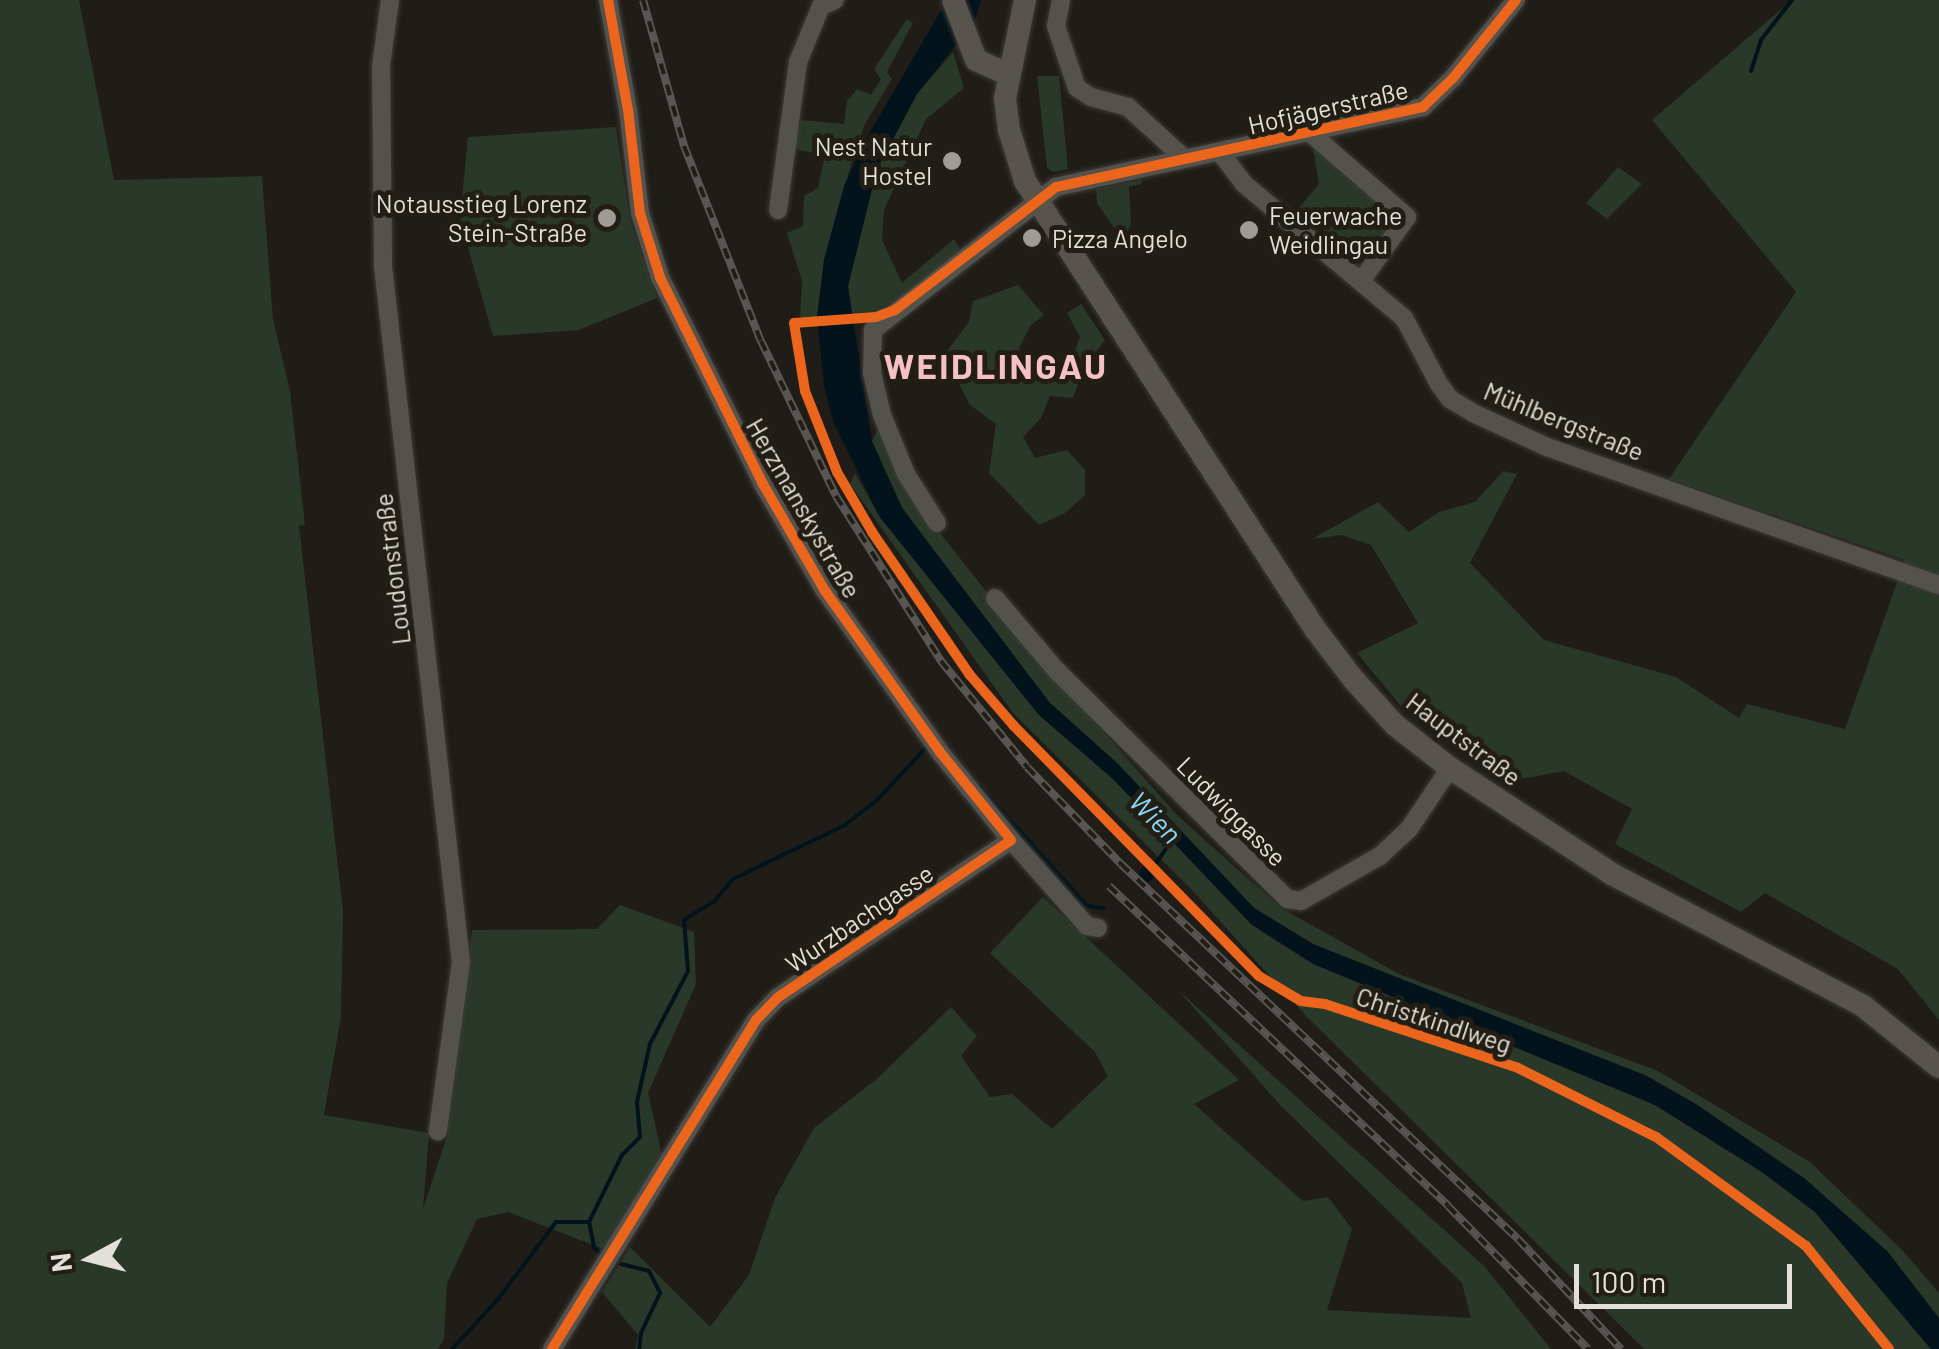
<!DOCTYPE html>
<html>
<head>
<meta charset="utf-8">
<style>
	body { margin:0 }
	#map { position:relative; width:1939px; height:1349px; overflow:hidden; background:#201d18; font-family:Barlow,sans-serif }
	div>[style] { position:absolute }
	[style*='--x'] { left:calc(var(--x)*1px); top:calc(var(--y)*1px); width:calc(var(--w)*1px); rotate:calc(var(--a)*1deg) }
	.green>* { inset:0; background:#293828 }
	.water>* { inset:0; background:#03131b }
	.stream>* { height:4px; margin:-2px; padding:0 2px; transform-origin:2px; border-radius:2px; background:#03131b }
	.canal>* { height:15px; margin:-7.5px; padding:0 7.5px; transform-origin:7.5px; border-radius:7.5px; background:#03131b }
	.roads { filter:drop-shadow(0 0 2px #3d3a37) drop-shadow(0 0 2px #3d3a37) }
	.minor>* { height:18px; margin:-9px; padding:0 9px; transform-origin:9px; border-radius:9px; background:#54524d }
	.major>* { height:22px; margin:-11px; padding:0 11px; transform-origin:11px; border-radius:11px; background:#59534d }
	.rail>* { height:8px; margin-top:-4px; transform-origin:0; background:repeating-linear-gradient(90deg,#231e15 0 11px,#585653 0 22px); box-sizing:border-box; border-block:2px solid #585653 }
	.cycleway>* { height:10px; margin:-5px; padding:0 5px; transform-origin:5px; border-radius:5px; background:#eb651d }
	.dots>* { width:28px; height:28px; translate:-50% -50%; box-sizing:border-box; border:5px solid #231e15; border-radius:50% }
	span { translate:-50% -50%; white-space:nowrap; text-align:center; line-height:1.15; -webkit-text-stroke:10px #231e15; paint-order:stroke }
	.street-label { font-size:25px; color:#e3e0d9 }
	.poi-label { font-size:25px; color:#e3e0d9 }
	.right { translate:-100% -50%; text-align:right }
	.left { translate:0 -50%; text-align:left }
	.water-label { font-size:28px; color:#86d6f6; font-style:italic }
	.district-label { font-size:35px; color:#f5c1c7; font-weight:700; letter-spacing:2.5px }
	.north { position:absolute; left:40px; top:1209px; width:100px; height:100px; -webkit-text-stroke:8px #231e15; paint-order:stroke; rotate:263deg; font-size:28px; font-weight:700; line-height:40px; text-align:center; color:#e3e0d9 }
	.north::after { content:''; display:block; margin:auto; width:35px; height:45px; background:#e3e0d9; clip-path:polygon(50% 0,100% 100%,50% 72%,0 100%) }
	.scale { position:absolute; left:1574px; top:1264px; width:218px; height:45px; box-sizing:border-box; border:5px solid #e3e0d9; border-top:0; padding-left:12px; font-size:30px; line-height:35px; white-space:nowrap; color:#e3e0d9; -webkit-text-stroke:8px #231e15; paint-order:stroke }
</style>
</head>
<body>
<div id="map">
	<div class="green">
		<div style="clip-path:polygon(0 0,79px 0,114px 180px,262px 176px,273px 319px,290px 391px,305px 525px,299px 526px,343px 911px,341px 1016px,324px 1115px,429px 1133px,423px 1209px,447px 1136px,472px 930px,597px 929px,620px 905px,694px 932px,696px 984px,648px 1093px,662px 1155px,606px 1250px,508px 1212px,477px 1219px,447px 1283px,444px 1339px,438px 1349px,0 1349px)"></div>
		<div style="clip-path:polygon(1792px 0,1939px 0,1939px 1020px,1898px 969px,1765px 893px,1741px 912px,1615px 844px,1632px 809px,1564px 771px,1510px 781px,1400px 705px,1357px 653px,1418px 623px,1371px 545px,1342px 535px,1312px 539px,1378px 502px,1409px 532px,1439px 512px,1475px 502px,1503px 471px,1517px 474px,1470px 563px,1544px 640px,1676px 677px,1739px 718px,1747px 704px,1845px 729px,1905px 560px,1669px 479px,1796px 292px,1652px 120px)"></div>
		<div style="clip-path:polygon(907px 19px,913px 23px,887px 72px,892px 79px,865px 124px,855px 151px,824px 260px,817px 318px,800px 319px,802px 281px,787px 233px,803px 226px,804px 196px,818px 188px,825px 155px,794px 149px,800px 120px,844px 124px,847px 101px,857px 89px,871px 95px,881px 79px,874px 69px)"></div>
		<div style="clip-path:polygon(953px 52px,964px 88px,926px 119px,884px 210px,882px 240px,902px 283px,954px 239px,961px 251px,879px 313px,852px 315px,848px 286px,877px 169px,917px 94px)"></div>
		<div style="clip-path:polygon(1037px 76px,1059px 76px,1068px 169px,1053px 172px,1047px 168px)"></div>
		<div style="clip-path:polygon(616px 127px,630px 220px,657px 298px,579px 330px,493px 336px,460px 219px,468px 137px)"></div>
		<div style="clip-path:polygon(1313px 148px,1388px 213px,1387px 237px,1376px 249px,1353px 253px,1297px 210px,1319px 184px)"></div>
		<div style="clip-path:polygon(1618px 167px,1642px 184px,1607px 219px,1586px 203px)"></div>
		<div style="clip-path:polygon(1141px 180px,1141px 184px,1129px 187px,1131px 223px,1124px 242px,1097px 203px,1096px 189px)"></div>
		<div style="clip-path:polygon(1018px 285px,1044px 315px,1031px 325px,1020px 346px,1015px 372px,1041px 379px,1068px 368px,1080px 337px,1067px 313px,1081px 304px,1105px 340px,1085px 366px,1073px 398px,1050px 396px,1041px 418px,1023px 437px,1035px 458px,1067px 450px,1085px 470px,1085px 495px,1065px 513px,1039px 525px,989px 473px,996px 424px,970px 405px,944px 355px,969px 322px,973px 301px)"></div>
		<div style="clip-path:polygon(879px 427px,912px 497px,1039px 659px,1177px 815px,1281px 908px,1399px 974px,1658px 1071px,1810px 1162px,1903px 1251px,1939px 1293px,1939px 1318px,1887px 1251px,1647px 1076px,1380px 973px,1313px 944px,1254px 908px,1117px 763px,1050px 703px,996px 636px,902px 507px,874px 448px,872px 441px)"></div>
		<div style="clip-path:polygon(855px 473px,879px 516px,1039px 715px,1113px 779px,1252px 925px,1655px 1105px,1762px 1172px,1815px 1212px,1931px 1349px,1644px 1349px,1307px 1017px,1191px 889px,1013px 713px,850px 484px)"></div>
		<div style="clip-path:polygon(1043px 897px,1239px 1080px,1194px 1104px,1303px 1201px,1328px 1197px,1352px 1229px,1327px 1310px,1471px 1318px,1462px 1283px,1282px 1107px,1178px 990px,1484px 1266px,1551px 1349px,635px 1349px,638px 1335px,602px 1292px,630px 1247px,710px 1327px,749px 1275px,775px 1198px,814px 1128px,878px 1078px,951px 1007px,977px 1036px,961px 1056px,990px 1097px,1012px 1094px,1052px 1129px,1108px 1076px,1095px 1052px,990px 953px)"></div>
	</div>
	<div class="water">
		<div style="clip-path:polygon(947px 0,981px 0,974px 22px,917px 94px,877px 169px,848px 286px,872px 441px,902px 508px,1050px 703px,1117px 763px,1254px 908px,1313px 944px,1647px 1076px,1696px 1104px,1804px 1178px,1887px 1251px,1939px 1318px,1939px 1349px,1931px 1349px,1815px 1212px,1762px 1172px,1655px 1105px,1313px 964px,1252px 925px,1113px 779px,1039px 715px,879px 516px,833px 421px,824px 386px,817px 318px,824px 260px,844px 186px,866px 139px)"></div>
	</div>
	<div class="stream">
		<div style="--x:1751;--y:71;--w:33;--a:-72"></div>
		<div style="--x:1761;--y:40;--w:51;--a:-52.2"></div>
		<div style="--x:979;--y:786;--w:161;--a:48"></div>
		<div style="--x:1087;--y:906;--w:17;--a:7"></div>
		<div style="--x:1157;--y:862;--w:30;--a:-56"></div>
		<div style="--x:602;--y:1256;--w:12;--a:-132"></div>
		<div style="--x:594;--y:1247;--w:25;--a:-101"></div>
		<div style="--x:589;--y:1222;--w:75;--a:-63.8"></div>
		<div style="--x:622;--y:1155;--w:25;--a:-45"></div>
		<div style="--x:640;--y:1137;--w:35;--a:-95"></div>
		<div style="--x:637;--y:1102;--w:59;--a:-77.4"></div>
		<div style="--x:650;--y:1044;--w:82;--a:-62.5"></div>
		<div style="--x:688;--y:971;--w:51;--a:-94.5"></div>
		<div style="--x:684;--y:920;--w:36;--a:-32"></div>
		<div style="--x:715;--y:901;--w:28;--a:-51"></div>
		<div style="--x:733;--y:879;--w:124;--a:-25.7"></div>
		<div style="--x:845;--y:825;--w:41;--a:-38"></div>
		<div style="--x:877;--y:800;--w:69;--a:-46.8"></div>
		<div style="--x:621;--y:1264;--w:29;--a:14"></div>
		<div style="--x:649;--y:1271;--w:25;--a:63"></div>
		<div style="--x:660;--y:1293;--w:44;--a:115.4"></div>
		<div style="--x:641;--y:1333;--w:16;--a:97"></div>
		<div style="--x:452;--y:1349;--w:69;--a:-47.3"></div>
		<div style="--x:499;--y:1298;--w:95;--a:-53.1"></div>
		<div style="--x:556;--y:1222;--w:33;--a:0"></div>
	</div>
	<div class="canal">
		<div style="--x:1146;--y:874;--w:6;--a:-39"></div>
	</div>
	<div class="roads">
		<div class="minor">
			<div style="--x:390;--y:0;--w:67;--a:97.8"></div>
			<div style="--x:381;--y:66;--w:200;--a:89.4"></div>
			<div style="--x:383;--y:266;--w:700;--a:83.61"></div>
			<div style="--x:461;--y:962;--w:171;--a:97.8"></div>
			<div style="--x:1061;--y:0;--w:26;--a:101"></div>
			<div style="--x:1056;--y:26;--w:65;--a:71.3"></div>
			<div style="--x:1077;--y:88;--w:17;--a:33"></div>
			<div style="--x:1091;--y:97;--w:38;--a:15"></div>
			<div style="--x:1128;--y:107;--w:77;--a:42.4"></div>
			<div style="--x:1309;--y:132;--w:130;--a:40.9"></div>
			<div style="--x:1407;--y:217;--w:79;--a:125.7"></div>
			<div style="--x:1220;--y:152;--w:39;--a:53"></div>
			<div style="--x:1243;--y:183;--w:210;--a:40"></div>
			<div style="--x:1404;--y:318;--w:75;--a:62.1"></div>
			<div style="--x:1439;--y:384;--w:19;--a:54"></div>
			<div style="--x:1450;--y:399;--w:27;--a:31"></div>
			<div style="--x:1473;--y:413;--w:81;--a:24.7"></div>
			<div style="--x:1547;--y:447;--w:416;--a:19.4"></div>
			<div style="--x:778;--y:210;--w:149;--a:-82.3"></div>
			<div style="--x:798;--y:62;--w:61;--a:-67.7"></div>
			<div style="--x:821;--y:6;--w:15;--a:-23"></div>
			<div style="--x:937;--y:523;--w:58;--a:-122.3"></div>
			<div style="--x:906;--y:474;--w:64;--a:-112.1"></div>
			<div style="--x:882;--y:415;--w:43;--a:-103.4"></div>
			<div style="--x:872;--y:373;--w:43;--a:-88.7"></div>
			<div style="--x:873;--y:330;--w:232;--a:-38"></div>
			<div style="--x:1056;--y:187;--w:376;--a:-12.3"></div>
			<div style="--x:1423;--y:107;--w:42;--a:-44"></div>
			<div style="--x:1453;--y:78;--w:100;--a:-51.1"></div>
			<div style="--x:995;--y:598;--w:96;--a:49.7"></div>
			<div style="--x:1057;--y:671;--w:324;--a:44.7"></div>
			<div style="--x:1287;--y:899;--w:14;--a:8"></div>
			<div style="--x:1301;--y:901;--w:91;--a:-29.7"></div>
			<div style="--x:1380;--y:856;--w:40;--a:-43"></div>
			<div style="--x:1409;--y:829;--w:73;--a:-56.1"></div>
			<div style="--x:1011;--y:840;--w:115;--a:48.5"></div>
			<div style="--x:1087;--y:926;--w:11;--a:10"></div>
			<div style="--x:552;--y:1349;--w:387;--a:-58.2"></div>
			<div style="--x:756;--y:1020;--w:30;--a:-46"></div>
			<div style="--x:777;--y:998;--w:282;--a:-34"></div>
			<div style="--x:1011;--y:840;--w:113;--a:-128.9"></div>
			<div style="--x:940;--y:752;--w:198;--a:-125.5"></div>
			<div style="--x:825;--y:591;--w:124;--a:-120.1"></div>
			<div style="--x:763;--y:484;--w:231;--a:-116.5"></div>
			<div style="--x:660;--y:277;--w:67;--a:-107.4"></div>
			<div style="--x:640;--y:213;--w:104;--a:-96.6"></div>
			<div style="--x:628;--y:110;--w:112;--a:-100.3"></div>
		</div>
		<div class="major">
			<div style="--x:953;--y:0;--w:64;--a:69"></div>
			<div style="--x:976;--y:60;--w:34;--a:24"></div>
			<div style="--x:1025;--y:0;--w:100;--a:101.5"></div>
			<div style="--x:1005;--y:98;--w:32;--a:83"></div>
			<div style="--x:1009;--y:130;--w:53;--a:72.6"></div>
			<div style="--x:1025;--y:181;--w:534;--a:57.08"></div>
			<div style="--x:1315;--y:629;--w:64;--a:52.6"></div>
			<div style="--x:1354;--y:680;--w:61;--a:47.7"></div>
			<div style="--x:1395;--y:725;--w:70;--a:38"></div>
			<div style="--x:1450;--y:768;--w:194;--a:33.2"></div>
			<div style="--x:1612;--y:874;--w:284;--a:27.7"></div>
			<div style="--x:1863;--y:1006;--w:97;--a:38.8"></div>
		</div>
	</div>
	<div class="rail">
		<div style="--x:643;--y:0;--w:152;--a:74.3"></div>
		<div style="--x:684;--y:146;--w:210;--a:68.5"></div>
		<div style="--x:761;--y:341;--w:172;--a:64.2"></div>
		<div style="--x:836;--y:496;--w:196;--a:57.5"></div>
		<div style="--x:941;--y:661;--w:136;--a:50.9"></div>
		<div style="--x:1027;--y:767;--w:135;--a:45.9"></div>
		<div style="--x:1121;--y:864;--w:546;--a:43.37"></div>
		<div style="--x:1518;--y:1239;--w:151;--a:46.9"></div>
		<div style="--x:1109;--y:886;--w:466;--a:43.3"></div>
		<div style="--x:1448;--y:1206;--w:200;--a:45.6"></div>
	</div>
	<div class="cycleway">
		<div style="--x:1516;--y:0;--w:100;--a:128.9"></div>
		<div style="--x:1453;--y:78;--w:42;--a:136"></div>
		<div style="--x:1423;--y:107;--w:376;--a:167.7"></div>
		<div style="--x:1056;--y:187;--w:203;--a:142.6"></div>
		<div style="--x:895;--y:310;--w:20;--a:160"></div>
		<div style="--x:876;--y:317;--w:82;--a:175.8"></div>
		<div style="--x:794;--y:323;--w:69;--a:80.8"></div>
		<div style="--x:805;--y:391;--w:87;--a:68.4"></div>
		<div style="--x:837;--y:472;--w:69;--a:59.7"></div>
		<div style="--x:872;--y:532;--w:173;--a:55.6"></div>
		<div style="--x:970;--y:675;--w:67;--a:49.2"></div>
		<div style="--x:1014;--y:726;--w:350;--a:45.6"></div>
		<div style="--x:1259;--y:976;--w:49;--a:30.8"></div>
		<div style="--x:1301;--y:1001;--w:24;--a:7"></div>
		<div style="--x:1325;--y:1004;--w:203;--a:18.3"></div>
		<div style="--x:1518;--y:1068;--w:154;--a:26.6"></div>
		<div style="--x:1656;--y:1137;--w:185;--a:36"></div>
		<div style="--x:1806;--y:1246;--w:132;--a:51.1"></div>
		<div style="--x:552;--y:1349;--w:387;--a:-58.2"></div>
		<div style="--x:756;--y:1020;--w:30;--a:-46"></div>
		<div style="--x:777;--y:998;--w:282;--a:-34"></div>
		<div style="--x:1011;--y:840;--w:113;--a:-128.9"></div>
		<div style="--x:940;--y:752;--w:198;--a:-125.5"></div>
		<div style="--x:825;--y:591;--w:124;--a:-120.1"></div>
		<div style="--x:763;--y:484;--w:231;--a:-116.5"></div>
		<div style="--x:660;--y:277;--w:67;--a:-107.4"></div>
		<div style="--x:640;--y:213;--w:104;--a:-96.6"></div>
		<div style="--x:628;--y:110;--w:112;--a:-100.3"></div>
	</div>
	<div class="dots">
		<div style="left:952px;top:161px;background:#9f9c95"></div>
		<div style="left:607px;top:218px;background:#9f9c95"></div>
		<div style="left:1249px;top:230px;background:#9f9c95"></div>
		<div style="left:1032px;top:238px;background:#9f9c95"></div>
	</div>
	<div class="street-label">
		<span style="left:1328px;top:107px;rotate:-13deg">Hofjägerstraße</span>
		<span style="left:1564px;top:421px;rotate:22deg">Mühlbergstraße</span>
		<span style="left:804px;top:508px;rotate:60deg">Herzmanskystraße</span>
		<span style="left:392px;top:569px;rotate:-97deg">Loudonstraße</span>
		<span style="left:1464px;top:739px;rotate:37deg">Hauptstraße</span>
		<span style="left:1232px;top:811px;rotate:45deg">Ludwiggasse</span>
		<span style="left:859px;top:918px;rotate:-34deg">Wurzbachgasse</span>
		<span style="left:1434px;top:1020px;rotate:18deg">Christkindlweg</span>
	</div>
	<div class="poi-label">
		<span class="right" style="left:932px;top:161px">Nest Natur<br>Hostel</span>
		<span class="right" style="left:587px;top:218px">Notausstieg Lorenz<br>Stein-Straße</span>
		<span class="left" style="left:1269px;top:230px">Feuerwache<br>Weidlingau</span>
		<span class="left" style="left:1052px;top:238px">Pizza Angelo</span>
	</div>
	<div class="water-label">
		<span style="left:1156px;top:817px;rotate:45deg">Wien</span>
	</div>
	<div class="district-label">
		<span style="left:996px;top:365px">WEIDLINGAU</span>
	</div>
	<div class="north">N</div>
	<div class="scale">100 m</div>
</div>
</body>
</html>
